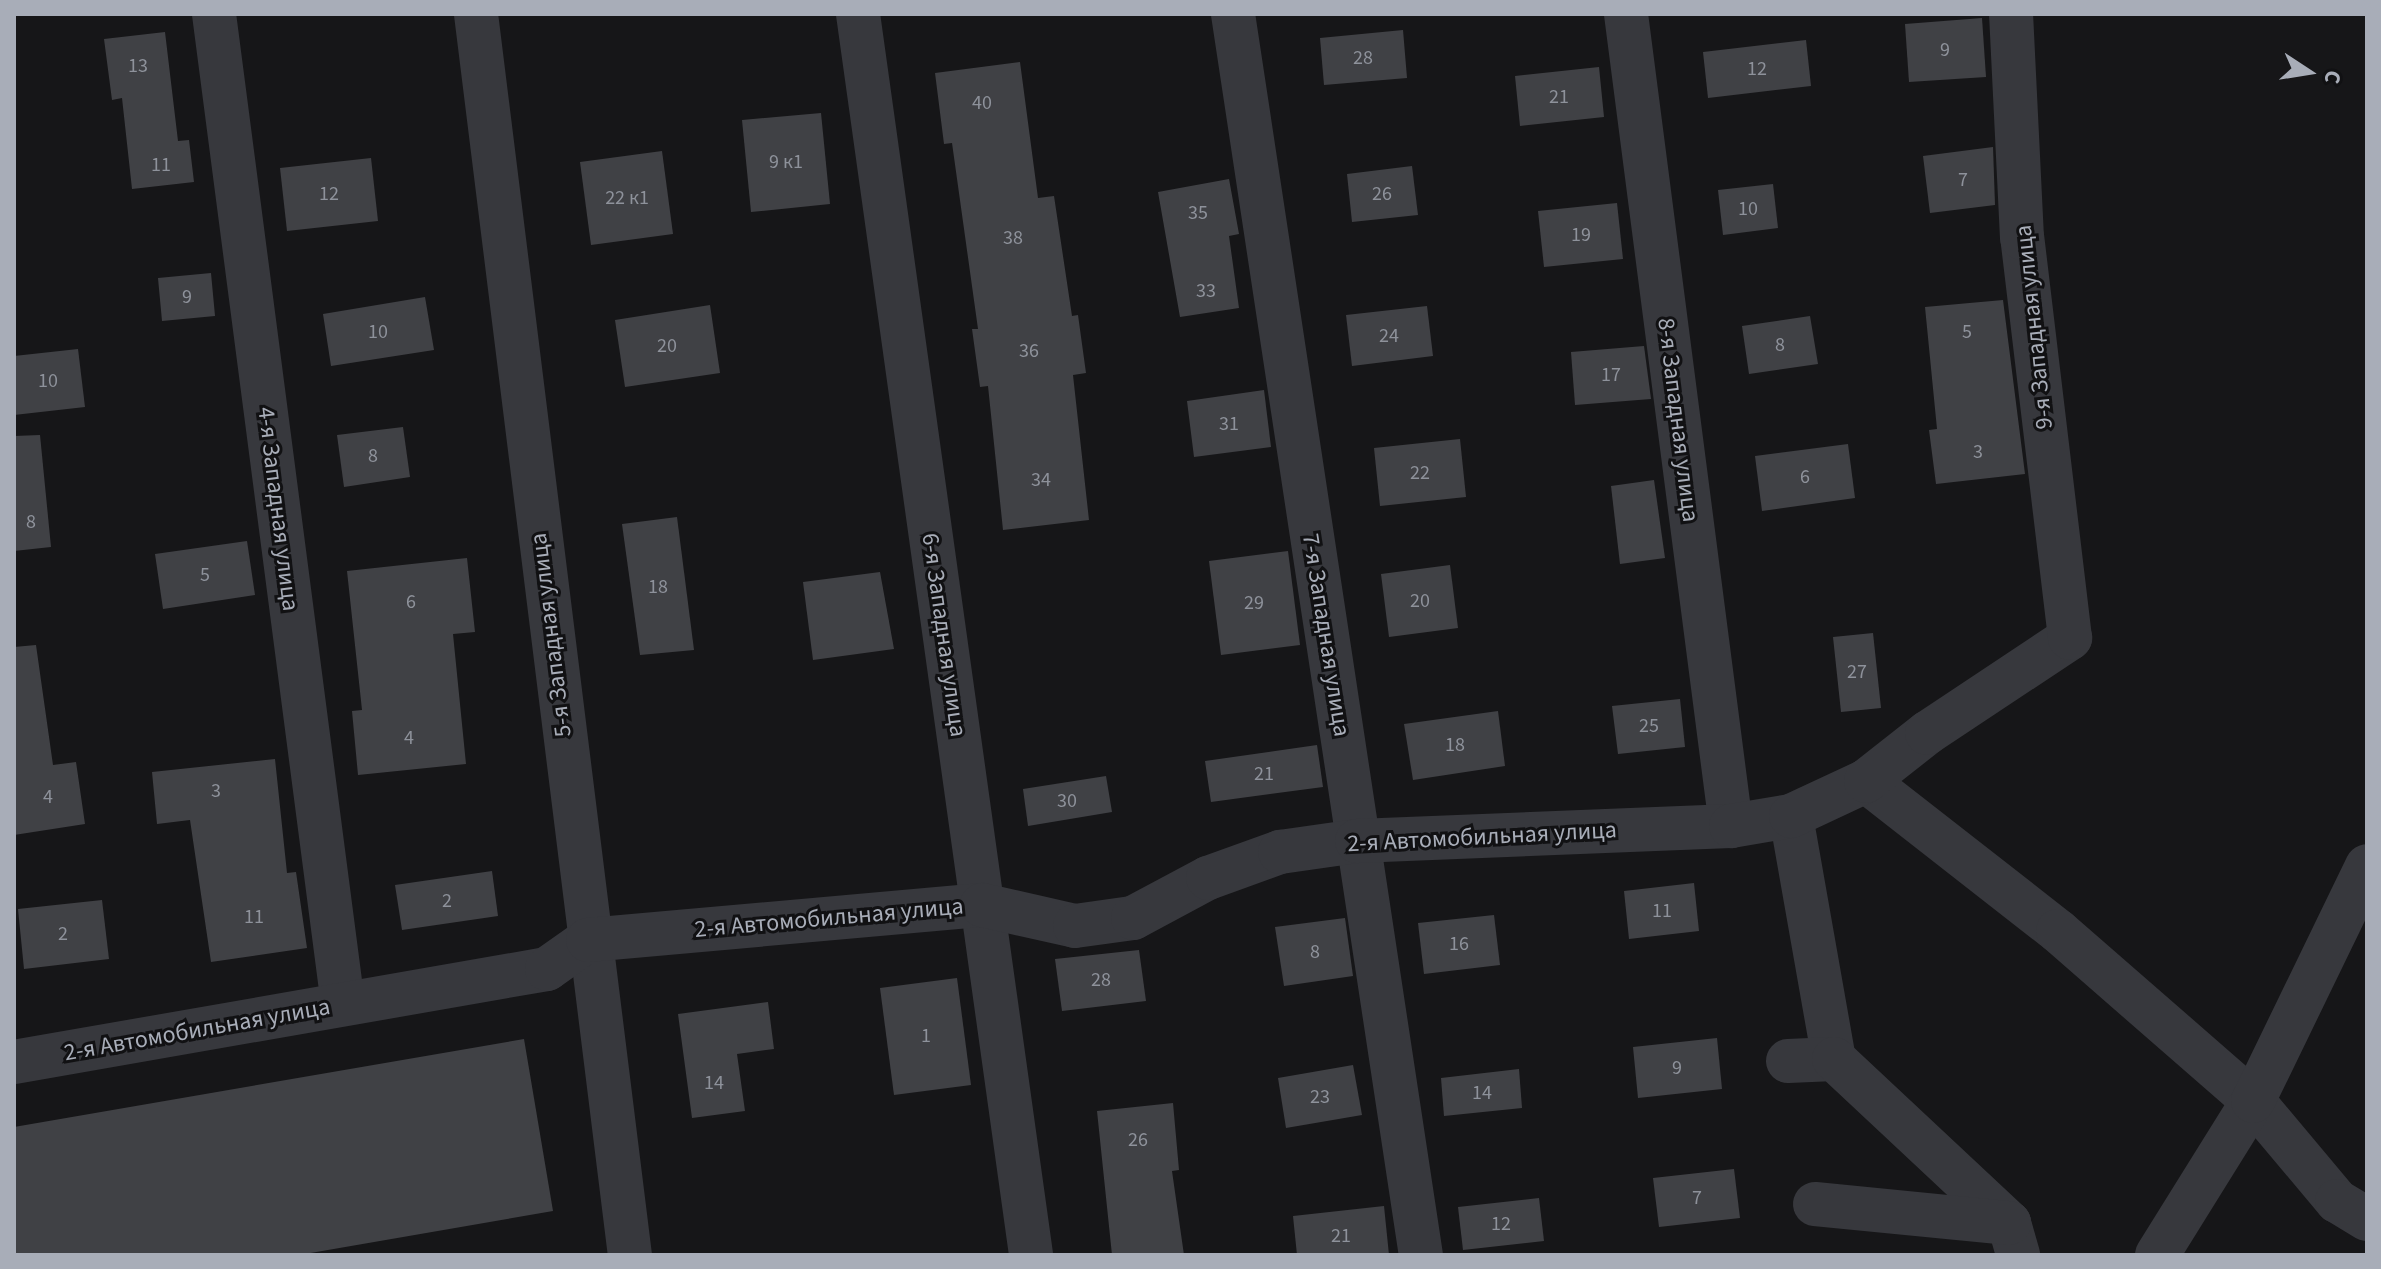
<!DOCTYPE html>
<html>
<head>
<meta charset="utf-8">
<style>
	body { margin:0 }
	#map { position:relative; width:2381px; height:1269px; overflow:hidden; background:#161618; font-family:"Source Sans 3",sans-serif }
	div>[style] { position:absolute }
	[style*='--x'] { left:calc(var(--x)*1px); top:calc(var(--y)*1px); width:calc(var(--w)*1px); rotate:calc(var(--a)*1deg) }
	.building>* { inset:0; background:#404145 }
	.minor>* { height:44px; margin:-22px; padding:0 22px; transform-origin:22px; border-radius:22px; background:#37383d }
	span { translate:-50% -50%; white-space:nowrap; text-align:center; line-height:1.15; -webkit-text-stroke:6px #111113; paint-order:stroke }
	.number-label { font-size:20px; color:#8e929b }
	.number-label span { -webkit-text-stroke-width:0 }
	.street-label { font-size:24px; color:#a8adb8 }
	.frame { position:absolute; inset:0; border:16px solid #a8adb8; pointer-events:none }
	.north { position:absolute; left:2269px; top:32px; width:80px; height:80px; -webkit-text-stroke:6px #111113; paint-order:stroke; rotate:102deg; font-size:22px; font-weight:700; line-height:32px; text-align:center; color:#a8adb8 }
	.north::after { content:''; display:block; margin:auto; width:28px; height:36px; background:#a8adb8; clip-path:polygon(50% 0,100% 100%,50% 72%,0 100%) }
</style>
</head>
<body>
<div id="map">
	<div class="building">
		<div style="clip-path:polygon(1982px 18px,1986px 77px,1909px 82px,1905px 24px)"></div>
		<div style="clip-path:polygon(1403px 30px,1407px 78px,1324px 85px,1320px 38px)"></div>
		<div style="clip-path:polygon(165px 32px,178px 141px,189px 140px,194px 182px,132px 189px,122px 98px,112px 100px,104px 39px)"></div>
		<div style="clip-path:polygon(1806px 40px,1811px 86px,1708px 98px,1703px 52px)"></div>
		<div style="clip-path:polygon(1020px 62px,1038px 198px,1054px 196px,1072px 316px,1078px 315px,1086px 373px,1073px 375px,1089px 520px,1003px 530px,988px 386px,980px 387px,972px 329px,978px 329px,952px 143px,944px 144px,935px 73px)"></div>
		<div style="clip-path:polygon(1599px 67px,1604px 117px,1520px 126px,1515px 76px)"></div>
		<div style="clip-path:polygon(821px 113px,830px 204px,751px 212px,742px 120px)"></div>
		<div style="clip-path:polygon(1993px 147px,1995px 205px,1930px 213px,1923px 156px)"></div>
		<div style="clip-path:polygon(662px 151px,673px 234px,591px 245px,580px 162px)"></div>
		<div style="clip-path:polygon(371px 158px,378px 221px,287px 231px,280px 168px)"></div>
		<div style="clip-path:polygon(1412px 166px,1418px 215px,1352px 222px,1347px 174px)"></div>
		<div style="clip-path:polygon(1229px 179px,1239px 234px,1229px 236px,1239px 308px,1180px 317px,1158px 192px)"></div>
		<div style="clip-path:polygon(1773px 184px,1778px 228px,1723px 235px,1718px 190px)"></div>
		<div style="clip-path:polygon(1617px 203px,1623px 259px,1544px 267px,1538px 211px)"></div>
		<div style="clip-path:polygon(211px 273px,215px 316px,162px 321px,158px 278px)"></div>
		<div style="clip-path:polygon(425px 297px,434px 350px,331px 366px,323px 314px)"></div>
		<div style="clip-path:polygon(2003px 300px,2025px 474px,1936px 484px,1929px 430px,1937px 429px,1925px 307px)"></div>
		<div style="clip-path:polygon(710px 305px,720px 373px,625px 387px,615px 320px)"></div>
		<div style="clip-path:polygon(1427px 306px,1433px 356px,1352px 366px,1346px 315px)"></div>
		<div style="clip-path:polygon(1810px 316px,1818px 364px,1749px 374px,1742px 326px)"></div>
		<div style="clip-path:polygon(1644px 346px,1651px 399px,1575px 405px,1571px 352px)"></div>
		<div style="clip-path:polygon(78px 349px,85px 407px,14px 415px,14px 356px)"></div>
		<div style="clip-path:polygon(1264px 390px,1271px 447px,1194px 457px,1187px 401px)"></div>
		<div style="clip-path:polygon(403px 427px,410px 477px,344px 487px,337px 435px)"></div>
		<div style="clip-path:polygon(40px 435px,51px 547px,14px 551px,14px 436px)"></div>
		<div style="clip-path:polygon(1460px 439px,1466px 497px,1380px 506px,1374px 448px)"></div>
		<div style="clip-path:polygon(1848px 444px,1855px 498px,1762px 511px,1755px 456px)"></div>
		<div style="clip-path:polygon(1654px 480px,1665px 558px,1620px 564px,1611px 486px)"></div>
		<div style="clip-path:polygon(677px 517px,694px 650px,640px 655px,622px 524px)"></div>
		<div style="clip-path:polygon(247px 541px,255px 595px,163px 609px,155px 554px)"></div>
		<div style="clip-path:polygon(1288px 551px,1300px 645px,1221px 655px,1209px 561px)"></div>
		<div style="clip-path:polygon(467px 558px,475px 632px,453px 634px,466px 764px,358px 775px,352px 711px,362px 710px,347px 571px)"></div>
		<div style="clip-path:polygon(1450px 565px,1458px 628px,1389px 637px,1381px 574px)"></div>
		<div style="clip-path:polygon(880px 572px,894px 649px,813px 660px,803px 582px)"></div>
		<div style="clip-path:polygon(1873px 633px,1881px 708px,1841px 712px,1833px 637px)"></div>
		<div style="clip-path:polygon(36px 645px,53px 765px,76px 762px,85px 824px,14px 835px,14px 647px)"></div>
		<div style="clip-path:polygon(1680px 699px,1685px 747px,1618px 754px,1612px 706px)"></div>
		<div style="clip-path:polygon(1498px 711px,1505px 766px,1413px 780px,1404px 724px)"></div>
		<div style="clip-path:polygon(1317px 745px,1323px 787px,1211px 802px,1205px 761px)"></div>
		<div style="clip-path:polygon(275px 759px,287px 873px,296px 872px,307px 948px,211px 962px,190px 820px,157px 824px,152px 772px)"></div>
		<div style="clip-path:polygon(1106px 776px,1112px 812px,1028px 826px,1023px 789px)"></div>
		<div style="clip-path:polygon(492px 871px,498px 916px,402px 930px,395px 885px)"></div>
		<div style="clip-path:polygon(1694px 883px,1699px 931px,1629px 939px,1624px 891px)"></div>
		<div style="clip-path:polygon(102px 900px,109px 959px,24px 969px,18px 909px)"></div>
		<div style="clip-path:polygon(1494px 915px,1500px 965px,1424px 974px,1418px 923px)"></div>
		<div style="clip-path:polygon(1345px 918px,1353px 976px,1284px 986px,1275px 927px)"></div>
		<div style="clip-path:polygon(1139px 950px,1146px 1001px,1062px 1011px,1055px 959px)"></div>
		<div style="clip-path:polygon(957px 978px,971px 1085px,894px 1095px,880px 988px)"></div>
		<div style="clip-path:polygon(768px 1002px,774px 1049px,737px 1054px,745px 1111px,692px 1118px,678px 1014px)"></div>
		<div style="clip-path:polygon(1717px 1038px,1722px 1089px,1638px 1098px,1633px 1047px)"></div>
		<div style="clip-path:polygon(524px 1039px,553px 1211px,299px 1255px,14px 1255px,14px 1127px)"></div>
		<div style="clip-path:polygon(1353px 1065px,1362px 1115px,1286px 1128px,1278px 1078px)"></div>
		<div style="clip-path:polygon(1519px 1069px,1522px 1108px,1444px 1116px,1441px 1078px)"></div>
		<div style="clip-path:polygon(1173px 1103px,1179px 1170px,1172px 1171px,1184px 1255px,1112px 1255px,1097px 1111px)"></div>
		<div style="clip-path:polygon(1734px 1169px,1740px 1218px,1659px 1227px,1653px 1178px)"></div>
		<div style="clip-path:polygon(1539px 1198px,1544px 1241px,1463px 1250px,1458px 1207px)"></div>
		<div style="clip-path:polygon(1384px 1206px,1389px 1255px,1297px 1255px,1293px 1216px)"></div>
	</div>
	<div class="minor">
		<div style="--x:214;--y:14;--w:998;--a:82.58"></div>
		<div style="--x:476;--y:14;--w:1251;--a:82.93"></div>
		<div style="--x:858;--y:14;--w:1253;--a:82.06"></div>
		<div style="--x:1233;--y:14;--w:1255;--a:81.39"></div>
		<div style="--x:1626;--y:14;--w:819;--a:82.63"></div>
		<div style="--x:1866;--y:781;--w:244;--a:38"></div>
		<div style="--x:2058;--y:931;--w:259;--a:41.1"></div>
		<div style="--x:2253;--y:1101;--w:131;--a:50"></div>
		<div style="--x:2337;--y:1201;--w:35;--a:31"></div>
		<div style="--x:1791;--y:816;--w:247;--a:80"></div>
		<div style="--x:1788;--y:1061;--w:46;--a:-2.5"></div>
		<div style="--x:1834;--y:1059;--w:240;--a:43.1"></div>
		<div style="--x:2009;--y:1223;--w:33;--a:74"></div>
		<div style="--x:14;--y:1062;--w:541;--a:-9.9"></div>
		<div style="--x:547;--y:969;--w:50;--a:-35.3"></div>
		<div style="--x:588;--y:940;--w:396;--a:-5.1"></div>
		<div style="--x:982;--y:905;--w:95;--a:12.7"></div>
		<div style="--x:1075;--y:926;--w:59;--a:-7.9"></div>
		<div style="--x:1133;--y:918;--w:85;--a:-28.1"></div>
		<div style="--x:1208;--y:878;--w:77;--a:-19.9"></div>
		<div style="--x:1280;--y:852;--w:78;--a:-8.1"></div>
		<div style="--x:1357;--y:841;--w:374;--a:-2.3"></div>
		<div style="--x:1731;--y:826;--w:61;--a:-9.5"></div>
		<div style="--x:1791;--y:816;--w:83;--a:-25"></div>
		<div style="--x:1866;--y:781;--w:78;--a:-38.2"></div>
		<div style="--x:1927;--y:733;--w:172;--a:-33.6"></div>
		<div style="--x:2070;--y:638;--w:403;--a:-96.8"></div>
		<div style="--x:2022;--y:238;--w:224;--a:-92.8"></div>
		<div style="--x:1815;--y:1204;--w:195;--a:5.6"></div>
		<div style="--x:2157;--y:1255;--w:181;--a:-58.1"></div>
		<div style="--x:2253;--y:1101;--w:261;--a:-64.1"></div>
	</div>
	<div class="number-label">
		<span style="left:1945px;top:50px">9</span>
		<span style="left:1363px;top:58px">28</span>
		<span style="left:138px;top:66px">13</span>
		<span style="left:1757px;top:69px">12</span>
		<span style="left:1559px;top:97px">21</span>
		<span style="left:982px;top:103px">40</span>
		<span style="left:786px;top:162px">9 к1</span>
		<span style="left:161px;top:165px">11</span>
		<span style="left:1963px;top:180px">7</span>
		<span style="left:329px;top:194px">12</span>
		<span style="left:1382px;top:194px">26</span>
		<span style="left:627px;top:198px">22 к1</span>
		<span style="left:1748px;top:209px">10</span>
		<span style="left:1198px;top:213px">35</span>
		<span style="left:1581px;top:235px">19</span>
		<span style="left:1013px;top:238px">38</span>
		<span style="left:1206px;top:291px">33</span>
		<span style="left:187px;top:297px">9</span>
		<span style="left:378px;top:332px">10</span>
		<span style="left:1967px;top:332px">5</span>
		<span style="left:1389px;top:336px">24</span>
		<span style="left:1780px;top:345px">8</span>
		<span style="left:667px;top:346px">20</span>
		<span style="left:1029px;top:351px">36</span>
		<span style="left:1611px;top:375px">17</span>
		<span style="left:48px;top:381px">10</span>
		<span style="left:1229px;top:424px">31</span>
		<span style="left:1978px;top:452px">3</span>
		<span style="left:373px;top:456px">8</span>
		<span style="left:1420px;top:473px">22</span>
		<span style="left:1805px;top:477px">6</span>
		<span style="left:1041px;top:480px">34</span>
		<span style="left:31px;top:522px">8</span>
		<span style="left:205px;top:575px">5</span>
		<span style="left:658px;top:587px">18</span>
		<span style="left:1420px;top:601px">20</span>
		<span style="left:411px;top:602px">6</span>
		<span style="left:1254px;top:603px">29</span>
		<span style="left:1857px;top:672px">27</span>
		<span style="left:1649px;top:726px">25</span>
		<span style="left:409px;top:738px">4</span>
		<span style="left:1455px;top:745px">18</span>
		<span style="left:1264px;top:774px">21</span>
		<span style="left:216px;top:791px">3</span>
		<span style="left:48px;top:797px">4</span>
		<span style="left:1067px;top:801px">30</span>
		<span style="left:447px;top:901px">2</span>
		<span style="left:1662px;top:911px">11</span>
		<span style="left:254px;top:917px">11</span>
		<span style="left:63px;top:934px">2</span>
		<span style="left:1459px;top:944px">16</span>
		<span style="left:1315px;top:952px">8</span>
		<span style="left:1101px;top:980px">28</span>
		<span style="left:926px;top:1036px">1</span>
		<span style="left:1677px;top:1068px">9</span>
		<span style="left:714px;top:1083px">14</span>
		<span style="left:1482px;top:1093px">14</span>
		<span style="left:1320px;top:1097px">23</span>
		<span style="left:1138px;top:1140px">26</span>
		<span style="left:1697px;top:1198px">7</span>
		<span style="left:1501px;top:1224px">12</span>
		<span style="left:1341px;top:1236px">21</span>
	</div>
	<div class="street-label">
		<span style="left:2034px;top:327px;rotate:-96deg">9-я Западная улица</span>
		<span style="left:1678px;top:420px;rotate:83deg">8-я Западная улица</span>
		<span style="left:278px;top:509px;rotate:83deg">4-я Западная улица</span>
		<span style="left:551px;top:635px;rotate:-97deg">5-я Западная улица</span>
		<span style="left:944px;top:635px;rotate:82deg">6-я Западная улица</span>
		<span style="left:1326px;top:635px;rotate:81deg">7-я Западная улица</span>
		<span style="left:1482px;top:837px;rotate:-3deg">2-я Автомобильная улица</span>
		<span style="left:829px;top:918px;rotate:-5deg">2-я Автомобильная улица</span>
		<span style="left:197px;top:1030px;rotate:-10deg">2-я Автомобильная улица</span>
	</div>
	<div class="frame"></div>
	<div class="north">С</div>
</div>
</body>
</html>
